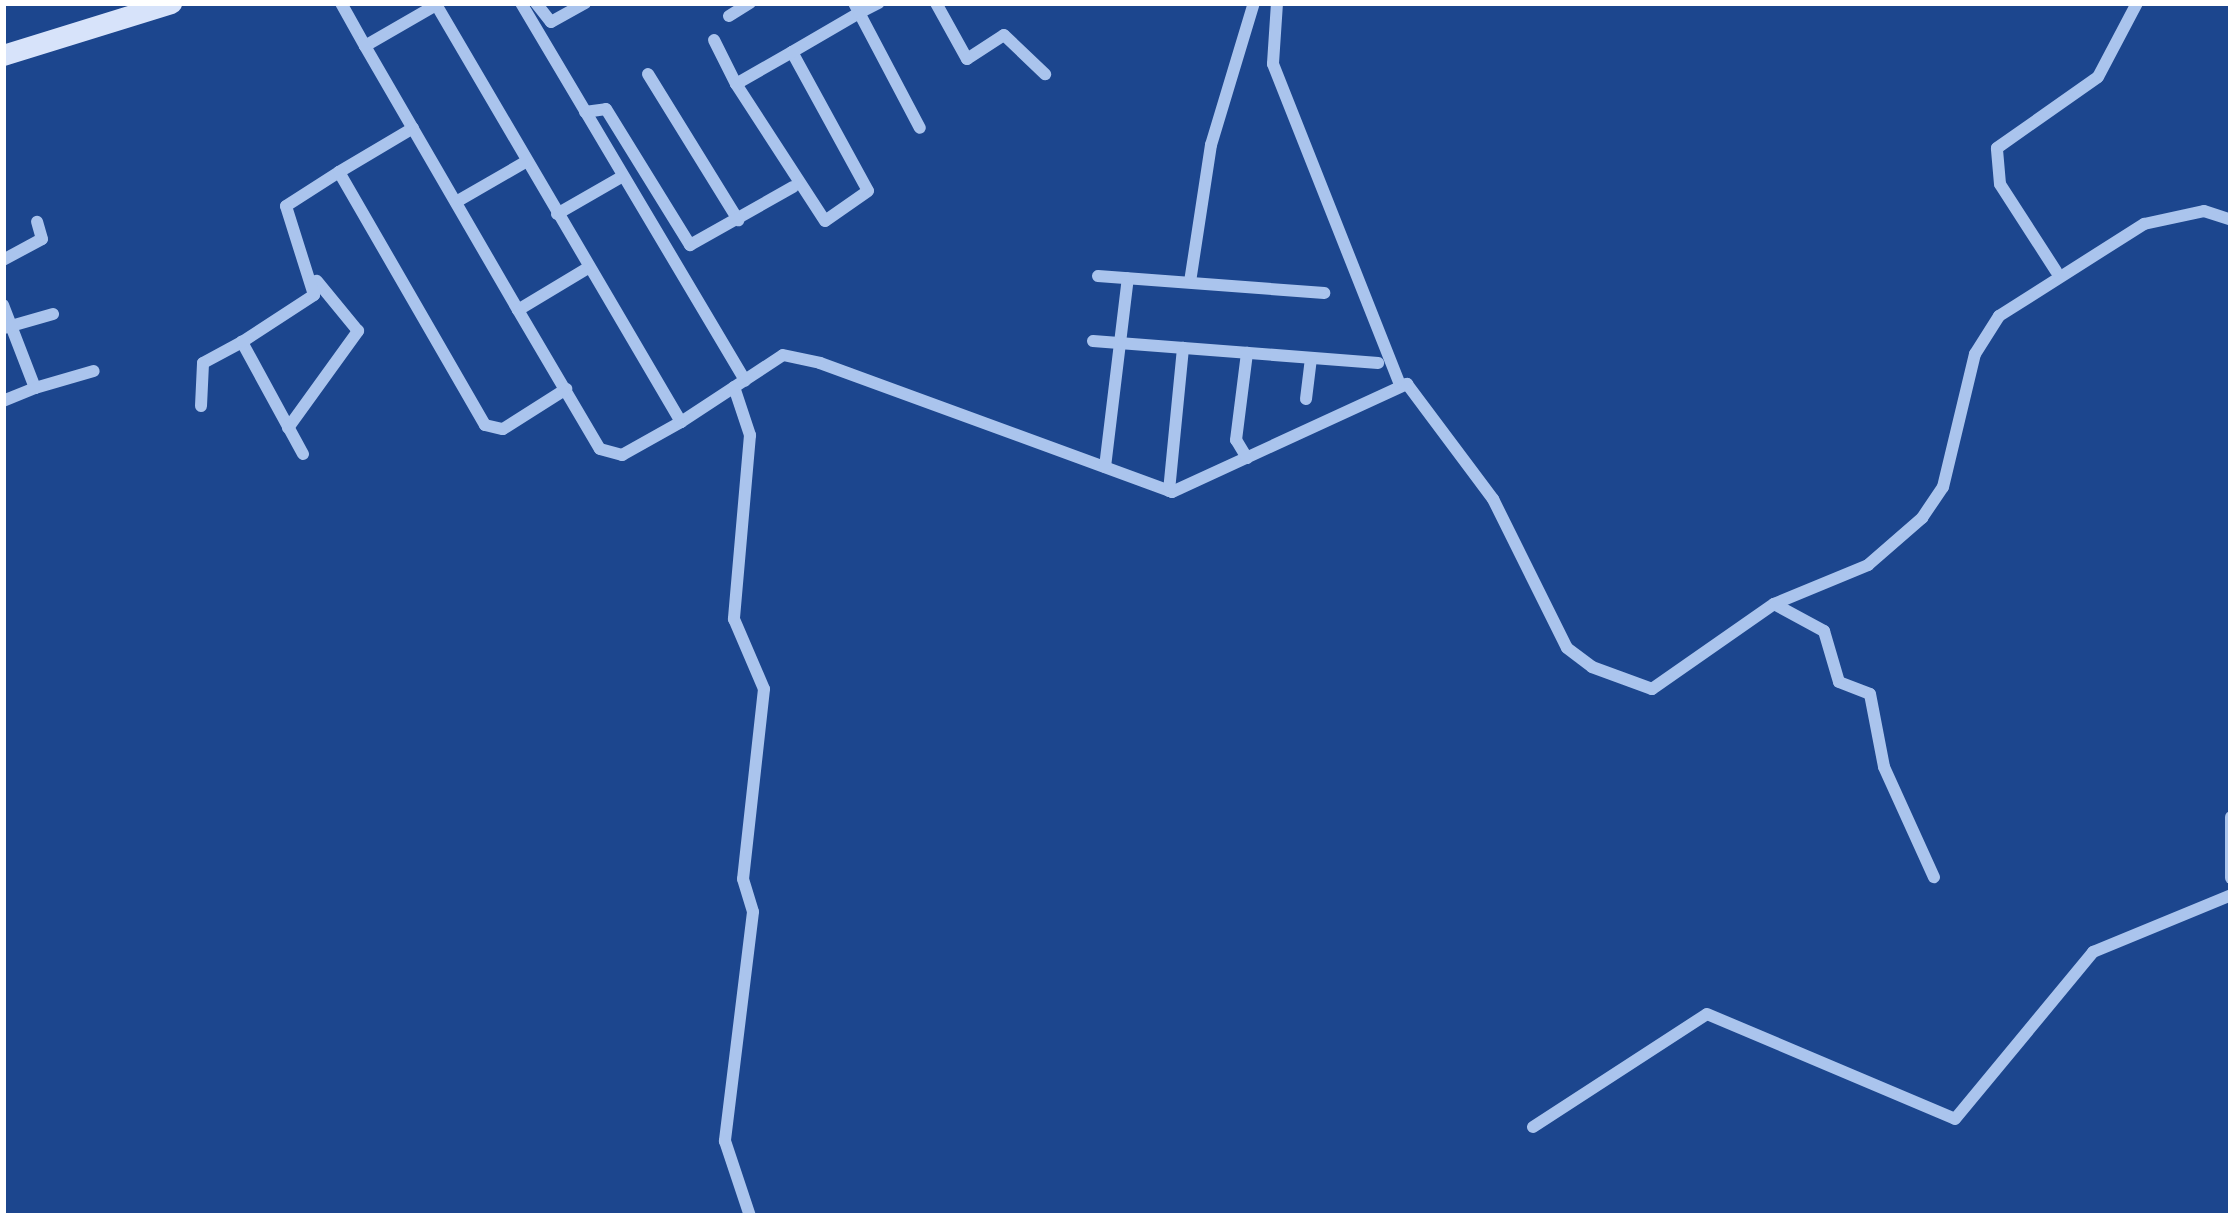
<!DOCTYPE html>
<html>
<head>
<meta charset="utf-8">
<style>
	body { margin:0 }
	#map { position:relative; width:2234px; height:1219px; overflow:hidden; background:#1c468e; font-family:Rubik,sans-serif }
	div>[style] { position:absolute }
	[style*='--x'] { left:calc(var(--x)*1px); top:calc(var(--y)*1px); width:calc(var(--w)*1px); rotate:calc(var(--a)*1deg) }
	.street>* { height:12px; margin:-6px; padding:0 6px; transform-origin:6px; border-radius:6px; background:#aac4ed }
	.secondary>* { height:21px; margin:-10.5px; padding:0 10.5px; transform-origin:10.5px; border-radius:10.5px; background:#d7e3fa }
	span { translate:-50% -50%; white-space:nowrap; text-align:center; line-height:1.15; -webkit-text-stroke:9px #1c468e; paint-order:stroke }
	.frame { position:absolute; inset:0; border:6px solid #fff; pointer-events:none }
</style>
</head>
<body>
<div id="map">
	<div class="street">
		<div style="--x:341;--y:3;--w:49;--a:60.8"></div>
		<div style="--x:365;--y:46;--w:305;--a:59.9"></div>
		<div style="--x:518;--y:310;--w:161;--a:59.5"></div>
		<div style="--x:600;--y:449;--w:23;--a:15"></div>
		<div style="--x:622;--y:455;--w:68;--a:-29.2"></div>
		<div style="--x:681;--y:422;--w:484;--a:-120.4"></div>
		<div style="--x:436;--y:5;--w:82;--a:150"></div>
		<div style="--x:521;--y:3;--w:439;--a:59.3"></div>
		<div style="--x:745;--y:380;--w:77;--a:146.7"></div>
		<div style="--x:536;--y:3;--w:24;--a:52"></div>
		<div style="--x:551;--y:22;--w:39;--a:-29"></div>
		<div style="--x:854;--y:3;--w:141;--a:62.2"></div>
		<div style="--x:936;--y:3;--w:64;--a:61"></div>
		<div style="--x:967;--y:59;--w:44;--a:-33"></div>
		<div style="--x:1004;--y:35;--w:57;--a:43.6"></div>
		<div style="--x:1277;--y:3;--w:61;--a:93.8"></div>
		<div style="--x:1273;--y:64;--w:343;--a:68.4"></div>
		<div style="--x:729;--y:16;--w:25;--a:-32"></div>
		<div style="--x:714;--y:40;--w:49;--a:63.4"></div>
		<div style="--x:792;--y:52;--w:158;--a:61.3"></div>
		<div style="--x:868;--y:191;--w:52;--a:145.1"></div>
		<div style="--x:825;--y:221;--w:163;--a:-123"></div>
		<div style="--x:736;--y:84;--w:64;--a:-29.7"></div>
		<div style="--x:792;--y:52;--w:78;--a:-30.2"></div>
		<div style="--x:859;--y:13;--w:22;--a:-27"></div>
		<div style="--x:648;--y:74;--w:172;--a:58.3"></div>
		<div style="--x:585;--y:112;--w:21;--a:-8"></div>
		<div style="--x:606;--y:109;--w:160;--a:58.3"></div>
		<div style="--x:690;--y:245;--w:118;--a:-29.4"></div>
		<div style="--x:339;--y:172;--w:86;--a:-30.7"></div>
		<div style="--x:456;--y:202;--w:82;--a:-30"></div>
		<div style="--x:557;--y:214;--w:76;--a:-29.9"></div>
		<div style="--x:3;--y:260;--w:44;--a:-28.3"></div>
		<div style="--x:42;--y:239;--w:18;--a:-106"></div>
		<div style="--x:2056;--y:271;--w:103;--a:-122.8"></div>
		<div style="--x:2000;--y:184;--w:36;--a:-95"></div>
		<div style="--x:1997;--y:148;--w:123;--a:-35.1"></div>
		<div style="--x:2098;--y:77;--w:84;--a:-62.2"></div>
		<div style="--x:1098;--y:276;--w:227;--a:4.3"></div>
		<div style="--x:1190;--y:282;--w:139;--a:-81.3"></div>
		<div style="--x:1211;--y:145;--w:148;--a:-73.2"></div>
		<div style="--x:3;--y:305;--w:89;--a:68.9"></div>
		<div style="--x:35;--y:388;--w:35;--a:158"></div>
		<div style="--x:518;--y:310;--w:82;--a:-31"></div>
		<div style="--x:4;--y:328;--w:51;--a:-15.9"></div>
		<div style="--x:1093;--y:341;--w:286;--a:4.4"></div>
		<div style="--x:745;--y:380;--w:45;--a:-33.3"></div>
		<div style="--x:783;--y:355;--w:38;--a:12"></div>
		<div style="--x:820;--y:363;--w:375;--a:20.1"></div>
		<div style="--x:1172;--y:492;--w:259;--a:-24.7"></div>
		<div style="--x:1407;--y:384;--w:144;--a:53.2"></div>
		<div style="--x:1493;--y:499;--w:166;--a:63.6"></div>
		<div style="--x:1567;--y:648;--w:31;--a:37"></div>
		<div style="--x:1592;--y:667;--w:64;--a:20.1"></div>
		<div style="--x:1652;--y:689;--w:149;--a:-34.9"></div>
		<div style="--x:1774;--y:604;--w:57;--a:28.4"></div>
		<div style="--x:1824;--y:631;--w:53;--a:73.6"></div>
		<div style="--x:1839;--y:682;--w:33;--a:21"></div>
		<div style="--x:1870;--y:694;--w:74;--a:79.1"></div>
		<div style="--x:1884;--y:767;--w:121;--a:65.6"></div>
		<div style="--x:734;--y:387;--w:51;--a:71.6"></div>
		<div style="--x:750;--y:435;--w:185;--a:95"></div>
		<div style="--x:734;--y:619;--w:76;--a:66.8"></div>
		<div style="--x:764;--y:689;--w:191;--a:96.3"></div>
		<div style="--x:743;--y:879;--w:34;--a:73"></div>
		<div style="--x:753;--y:912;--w:231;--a:97"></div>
		<div style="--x:725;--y:1141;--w:79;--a:71.6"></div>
		<div style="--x:35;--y:388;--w:61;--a:-16.1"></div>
		<div style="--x:1306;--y:399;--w:41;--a:-83"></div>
		<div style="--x:201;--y:406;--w:43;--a:-87.3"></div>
		<div style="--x:203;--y:363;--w:44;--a:-28.3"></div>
		<div style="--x:288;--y:428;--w:120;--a:-54.2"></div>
		<div style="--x:358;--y:331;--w:65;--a:-129.4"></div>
		<div style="--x:303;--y:454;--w:128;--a:-118.6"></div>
		<div style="--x:242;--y:342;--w:86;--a:-33.1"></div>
		<div style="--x:314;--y:295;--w:93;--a:-107.5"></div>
		<div style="--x:286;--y:206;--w:63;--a:-32.7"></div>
		<div style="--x:339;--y:172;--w:292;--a:60"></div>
		<div style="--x:485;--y:425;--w:18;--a:13"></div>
		<div style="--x:503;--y:429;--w:75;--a:-32.4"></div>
		<div style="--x:1247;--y:458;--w:21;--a:-121"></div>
		<div style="--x:1236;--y:440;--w:88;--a:-82.8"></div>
		<div style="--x:1105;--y:467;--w:190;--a:-83.1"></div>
		<div style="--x:1169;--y:491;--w:144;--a:-84.4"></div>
		<div style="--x:1774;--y:604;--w:102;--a:-22.5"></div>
		<div style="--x:1868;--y:565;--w:72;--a:-41"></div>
		<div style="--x:1922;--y:518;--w:37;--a:-56"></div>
		<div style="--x:1943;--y:487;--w:137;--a:-76.5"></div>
		<div style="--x:1975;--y:354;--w:45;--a:-57.7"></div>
		<div style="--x:1999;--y:316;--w:172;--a:-32.4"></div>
		<div style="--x:2144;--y:224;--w:61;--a:-12.2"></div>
		<div style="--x:2204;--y:211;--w:28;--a:18"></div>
		<div style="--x:2231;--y:817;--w:61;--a:90"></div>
		<div style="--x:1533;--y:1127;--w:207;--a:-33"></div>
		<div style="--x:1707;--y:1014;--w:269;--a:22.9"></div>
		<div style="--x:1955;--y:1119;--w:217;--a:-50.4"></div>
		<div style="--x:2093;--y:952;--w:149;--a:-22.4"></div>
	</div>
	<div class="secondary">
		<div style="--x:3;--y:55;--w:176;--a:-17.2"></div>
	</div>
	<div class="frame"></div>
</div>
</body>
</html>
